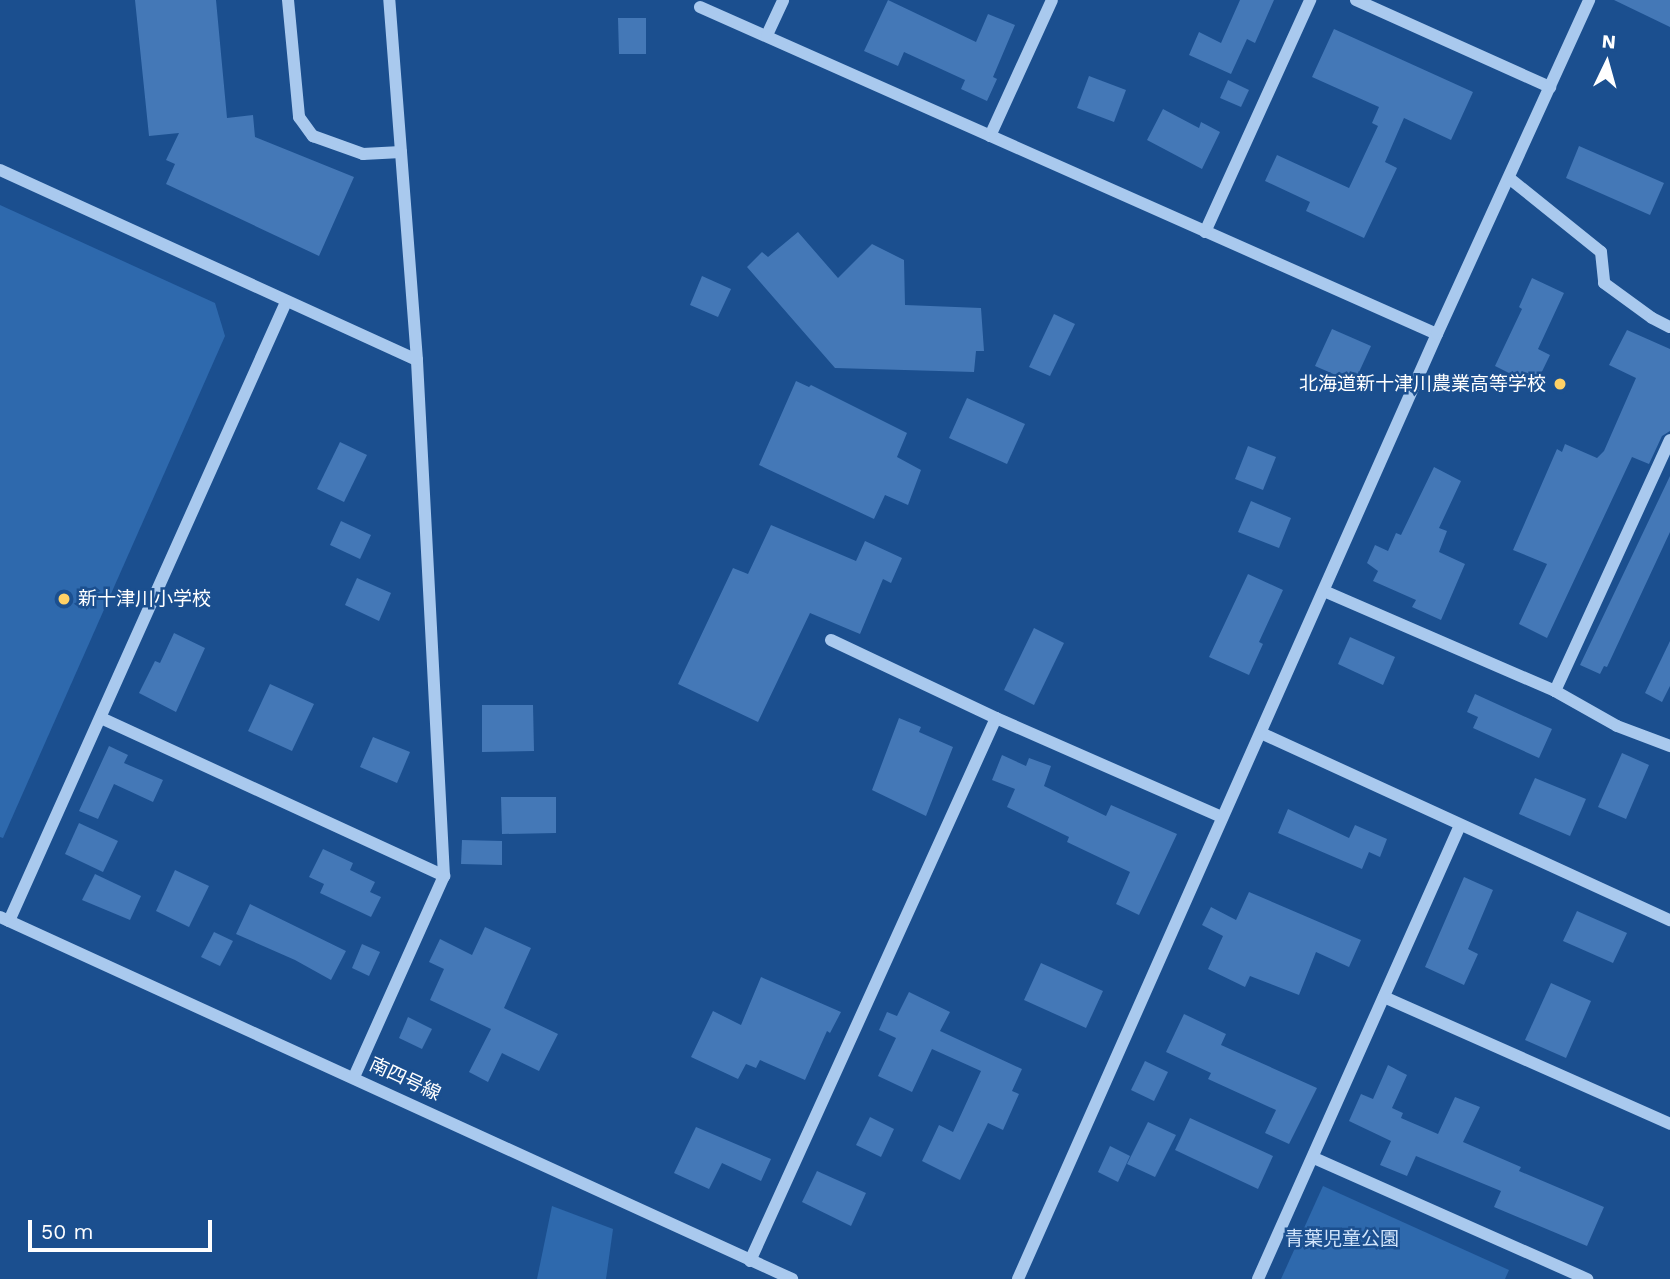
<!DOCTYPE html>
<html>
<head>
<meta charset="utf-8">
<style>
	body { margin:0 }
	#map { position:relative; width:1670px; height:1279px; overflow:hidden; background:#1b4f8f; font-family:"Work Sans","Noto Sans JP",sans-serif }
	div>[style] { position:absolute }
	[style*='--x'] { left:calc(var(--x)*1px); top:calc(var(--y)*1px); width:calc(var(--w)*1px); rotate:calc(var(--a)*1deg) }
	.green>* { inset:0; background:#2e69ad }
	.building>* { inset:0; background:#4478b7 }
	.minor>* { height:12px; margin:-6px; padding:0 6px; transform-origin:6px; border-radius:6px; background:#a9c9ee }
	.dots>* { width:19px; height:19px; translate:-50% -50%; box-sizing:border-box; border:4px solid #1b4f8f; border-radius:50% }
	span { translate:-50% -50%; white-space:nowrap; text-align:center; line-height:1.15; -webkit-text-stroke:5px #1b4f8f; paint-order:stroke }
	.poi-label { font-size:19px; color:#fff }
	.right { translate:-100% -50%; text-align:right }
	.left { translate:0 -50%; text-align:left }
	.street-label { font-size:19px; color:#fff }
	.park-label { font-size:19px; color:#cfe3fa }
	.north { position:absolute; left:1572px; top:28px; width:70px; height:70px; -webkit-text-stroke:5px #1b4f8f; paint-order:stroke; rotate:5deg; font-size:19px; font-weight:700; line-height:28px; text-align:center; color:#fff }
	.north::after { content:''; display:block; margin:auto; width:24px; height:32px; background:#fff; clip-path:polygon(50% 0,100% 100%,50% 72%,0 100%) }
	.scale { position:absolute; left:28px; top:1220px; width:184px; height:32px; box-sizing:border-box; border:4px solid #fff; border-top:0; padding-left:9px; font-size:21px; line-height:24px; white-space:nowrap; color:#fff; -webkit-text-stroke:5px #1b4f8f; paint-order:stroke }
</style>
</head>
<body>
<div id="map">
	<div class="green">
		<div style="clip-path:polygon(0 205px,215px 303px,225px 336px,3px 838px,0 837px)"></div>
		<div style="clip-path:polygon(1323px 1186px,1509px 1270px,1505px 1279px,1281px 1279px)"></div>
		<div style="clip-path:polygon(552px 1206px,613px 1229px,606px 1279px,537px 1279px)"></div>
	</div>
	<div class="building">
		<div style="clip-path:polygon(135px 0,216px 0,227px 118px,253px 115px,255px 137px,354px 177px,319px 256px,166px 184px,175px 164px,166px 160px,179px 133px,149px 136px)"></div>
		<div style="clip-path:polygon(888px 0,976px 42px,988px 14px,1015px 25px,993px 77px,997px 79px,987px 101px,961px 89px,965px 80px,904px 52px,898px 66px,864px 51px)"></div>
		<div style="clip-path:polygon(1240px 0,1274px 0,1255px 43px,1247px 39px,1231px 74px,1189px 55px,1199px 32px,1221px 43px)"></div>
		<div style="clip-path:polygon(1614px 0,1670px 0,1670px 27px)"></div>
		<div style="clip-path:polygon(618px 18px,646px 18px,646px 54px,619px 54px)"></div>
		<div style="clip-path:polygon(1334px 29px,1473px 92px,1451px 140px,1404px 118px,1385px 162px,1397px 168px,1364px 238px,1306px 211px,1310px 202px,1265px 181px,1277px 155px,1349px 188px,1378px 126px,1372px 123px,1379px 107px,1312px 77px)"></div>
		<div style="clip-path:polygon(1089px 76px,1126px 90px,1114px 122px,1077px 108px)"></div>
		<div style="clip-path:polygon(1228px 80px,1249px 90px,1241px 107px,1220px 98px)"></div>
		<div style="clip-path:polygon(1163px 109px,1199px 128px,1201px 122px,1220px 132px,1202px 169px,1147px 140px)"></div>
		<div style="clip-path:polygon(1579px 146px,1664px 183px,1650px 215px,1566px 178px)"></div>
		<div style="clip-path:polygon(798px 232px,838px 278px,872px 244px,904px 260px,905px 305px,981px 308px,984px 351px,976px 351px,974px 372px,835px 368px,747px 267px,762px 252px,768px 257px)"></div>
		<div style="clip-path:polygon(702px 276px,731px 289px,718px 317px,690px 305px)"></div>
		<div style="clip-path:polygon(1532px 278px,1564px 293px,1538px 349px,1550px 355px,1535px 386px,1495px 366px,1522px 309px,1519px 307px)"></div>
		<div style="clip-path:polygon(1054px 314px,1075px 324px,1050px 376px,1029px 367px)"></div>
		<div style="clip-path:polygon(1332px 329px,1371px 346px,1354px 383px,1315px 366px)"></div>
		<div style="clip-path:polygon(1627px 330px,1670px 349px,1670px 431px,1662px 436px,1649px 464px,1632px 457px,1547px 638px,1519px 624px,1547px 564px,1513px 550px,1557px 449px,1562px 452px,1565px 444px,1597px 458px,1604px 451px,1636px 378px,1609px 365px)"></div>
		<div style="clip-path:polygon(796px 381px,809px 387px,811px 385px,907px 433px,897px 457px,921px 470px,908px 505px,885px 495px,874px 519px,759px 465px)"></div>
		<div style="clip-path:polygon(967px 398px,1025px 424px,1007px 464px,949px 438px)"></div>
		<div style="clip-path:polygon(340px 442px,367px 455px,344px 502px,317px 489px)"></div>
		<div style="clip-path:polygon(1248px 446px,1276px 457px,1263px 490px,1235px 479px)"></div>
		<div style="clip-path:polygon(1434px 467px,1461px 481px,1439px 528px,1447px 531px,1439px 552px,1465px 564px,1441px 620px,1412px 607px,1416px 600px,1373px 581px,1378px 571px,1367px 563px,1375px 545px,1388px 551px,1396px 533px,1401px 535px)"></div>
		<div style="clip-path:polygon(1670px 476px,1670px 532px,1607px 667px,1604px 666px,1600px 674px,1580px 665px)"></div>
		<div style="clip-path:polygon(1251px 501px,1291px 518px,1279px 548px,1238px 532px)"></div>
		<div style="clip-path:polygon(341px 521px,371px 535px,360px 559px,330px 545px)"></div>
		<div style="clip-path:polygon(771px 525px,856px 561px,865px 541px,902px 558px,891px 583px,883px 579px,860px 634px,810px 613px,758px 722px,678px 684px,733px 568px,748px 574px)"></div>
		<div style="clip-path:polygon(1248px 574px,1283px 590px,1259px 642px,1263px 644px,1249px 675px,1209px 657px)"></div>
		<div style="clip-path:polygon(357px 578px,391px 593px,379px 621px,345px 605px)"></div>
		<div style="clip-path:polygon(1034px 628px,1064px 643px,1034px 705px,1004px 690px)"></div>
		<div style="clip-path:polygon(174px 633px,205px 648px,176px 712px,139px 693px,155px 661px,160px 663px)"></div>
		<div style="clip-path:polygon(1350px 637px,1395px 657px,1383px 685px,1338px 664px)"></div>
		<div style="clip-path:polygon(1670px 641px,1670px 686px,1662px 702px,1645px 693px)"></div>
		<div style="clip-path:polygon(270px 684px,314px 704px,292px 751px,248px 731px)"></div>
		<div style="clip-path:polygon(1475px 694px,1552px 729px,1539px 758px,1473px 728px,1478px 717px,1467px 712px)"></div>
		<div style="clip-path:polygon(482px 705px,533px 705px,534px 751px,482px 752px)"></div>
		<div style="clip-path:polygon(899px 718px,921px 727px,919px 732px,953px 747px,926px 816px,872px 790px)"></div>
		<div style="clip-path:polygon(373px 737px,410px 752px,397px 783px,360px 767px)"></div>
		<div style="clip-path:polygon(109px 746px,128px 755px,124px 763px,163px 780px,153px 802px,114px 784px,98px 819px,79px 811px)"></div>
		<div style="clip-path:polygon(1622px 753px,1649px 765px,1626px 819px,1598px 807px)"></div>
		<div style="clip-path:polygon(1002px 755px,1026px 766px,1029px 758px,1051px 766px,1044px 786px,1106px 816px,1111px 805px,1177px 834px,1139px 915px,1116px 904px,1130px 872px,1067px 842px,1069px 837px,1007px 807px,1015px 789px,992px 780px)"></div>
		<div style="clip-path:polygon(1535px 778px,1586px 799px,1570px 836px,1519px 814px)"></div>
		<div style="clip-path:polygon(501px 797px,556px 797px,556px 833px,502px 834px)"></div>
		<div style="clip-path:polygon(1288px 809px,1349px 838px,1355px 825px,1387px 839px,1380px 857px,1369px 852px,1362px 869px,1278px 833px)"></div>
		<div style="clip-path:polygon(79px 823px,118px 841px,103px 872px,65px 854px)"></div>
		<div style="clip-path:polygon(462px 840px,502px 841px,502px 865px,461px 864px)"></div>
		<div style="clip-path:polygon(323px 849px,353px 863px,350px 870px,375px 882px,370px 892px,381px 897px,371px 917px,320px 893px,324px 884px,309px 877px)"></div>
		<div style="clip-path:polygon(175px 870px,209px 886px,189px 927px,156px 911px)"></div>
		<div style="clip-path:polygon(95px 874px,141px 896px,130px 920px,82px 900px)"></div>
		<div style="clip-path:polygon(1464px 877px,1493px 890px,1468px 949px,1478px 954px,1464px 985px,1425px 967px)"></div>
		<div style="clip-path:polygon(1249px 892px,1361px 940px,1349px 967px,1316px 952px,1299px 995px,1250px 976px,1245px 987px,1208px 969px,1223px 936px,1202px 925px,1211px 907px,1236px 920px)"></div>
		<div style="clip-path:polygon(250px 904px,346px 951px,331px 980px,295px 960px,236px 934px)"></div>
		<div style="clip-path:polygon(1577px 911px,1627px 933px,1613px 963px,1563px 941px)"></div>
		<div style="clip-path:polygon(485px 927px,531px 948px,504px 1008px,558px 1034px,539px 1071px,502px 1053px,488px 1082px,469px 1072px,491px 1029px,430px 1000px,444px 969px,429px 962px,440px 939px,472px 955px)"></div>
		<div style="clip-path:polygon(214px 932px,233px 941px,220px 966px,201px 957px)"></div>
		<div style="clip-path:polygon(362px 944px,380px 952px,369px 976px,352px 968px)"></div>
		<div style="clip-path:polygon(1041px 963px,1103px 991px,1086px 1028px,1024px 1000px)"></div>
		<div style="clip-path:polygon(761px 977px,841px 1012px,830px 1033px,827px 1031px,805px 1080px,760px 1060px,756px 1068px,746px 1064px,738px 1079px,691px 1057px,713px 1011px,741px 1025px)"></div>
		<div style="clip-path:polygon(1551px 983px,1591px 1001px,1566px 1058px,1525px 1040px)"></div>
		<div style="clip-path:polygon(909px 992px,950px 1012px,940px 1031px,1022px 1069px,1012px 1091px,1019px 1094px,1003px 1130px,988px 1123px,960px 1180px,922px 1161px,939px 1125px,953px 1132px,981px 1071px,932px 1049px,912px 1092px,878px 1076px,896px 1038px,879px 1030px,887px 1012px,897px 1016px)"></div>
		<div style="clip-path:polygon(1184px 1014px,1226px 1034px,1221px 1045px,1317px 1088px,1289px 1144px,1265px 1133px,1276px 1110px,1208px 1079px,1211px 1073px,1166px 1052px)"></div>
		<div style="clip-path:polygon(408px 1017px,432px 1029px,422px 1049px,399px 1038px)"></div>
		<div style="clip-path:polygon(1145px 1061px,1168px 1072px,1154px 1101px,1131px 1090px)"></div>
		<div style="clip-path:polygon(1388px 1065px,1407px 1075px,1392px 1108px,1403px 1113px,1401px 1118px,1438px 1134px,1455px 1097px,1480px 1107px,1463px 1142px,1521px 1167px,1519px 1171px,1604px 1207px,1587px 1246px,1494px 1207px,1501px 1191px,1416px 1156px,1407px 1176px,1380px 1165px,1391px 1141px,1349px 1121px,1361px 1094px,1373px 1099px)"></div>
		<div style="clip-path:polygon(870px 1117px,894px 1129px,881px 1157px,856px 1145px)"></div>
		<div style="clip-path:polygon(1190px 1118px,1273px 1156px,1258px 1189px,1175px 1150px)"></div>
		<div style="clip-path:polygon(1148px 1122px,1176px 1135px,1155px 1177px,1127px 1164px)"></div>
		<div style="clip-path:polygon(696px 1127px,771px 1159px,761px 1181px,722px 1163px,709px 1189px,674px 1173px)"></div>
		<div style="clip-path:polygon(1110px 1146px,1130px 1156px,1118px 1182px,1098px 1172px)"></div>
		<div style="clip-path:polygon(817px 1171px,866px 1193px,851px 1226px,802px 1202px)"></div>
	</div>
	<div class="minor">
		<div style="--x:288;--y:0;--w:118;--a:84.6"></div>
		<div style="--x:299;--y:117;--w:24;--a:54"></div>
		<div style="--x:313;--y:136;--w:53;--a:19.8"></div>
		<div style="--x:363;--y:154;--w:38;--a:-3"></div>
		<div style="--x:1356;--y:0;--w:213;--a:24.2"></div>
		<div style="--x:700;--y:7;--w:806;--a:23.93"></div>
		<div style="--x:767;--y:35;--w:38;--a:-65"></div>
		<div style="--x:990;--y:136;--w:149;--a:-65.5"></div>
		<div style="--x:0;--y:170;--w:458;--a:24.5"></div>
		<div style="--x:1509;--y:178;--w:118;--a:38.8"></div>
		<div style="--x:1601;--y:252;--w:31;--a:84"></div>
		<div style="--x:1604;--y:283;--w:59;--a:36.1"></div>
		<div style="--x:1652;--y:318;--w:20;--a:27"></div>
		<div style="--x:1205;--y:232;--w:255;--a:-65.6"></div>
		<div style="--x:1324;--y:591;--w:252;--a:23.4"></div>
		<div style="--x:1555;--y:691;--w:71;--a:29.4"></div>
		<div style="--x:1617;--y:726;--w:57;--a:20.7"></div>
		<div style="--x:831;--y:640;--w:183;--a:25.3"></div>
		<div style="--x:996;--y:718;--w:247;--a:23.7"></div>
		<div style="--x:1555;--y:691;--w:276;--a:-65.4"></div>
		<div style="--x:101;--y:718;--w:378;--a:24.7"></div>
		<div style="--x:1261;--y:733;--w:450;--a:24.6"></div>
		<div style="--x:0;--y:917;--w:871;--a:24.56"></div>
		<div style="--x:9;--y:921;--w:678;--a:-65.89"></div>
		<div style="--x:1384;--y:997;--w:313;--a:23.9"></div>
		<div style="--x:354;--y:1077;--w:220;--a:-65.9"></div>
		<div style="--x:444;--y:876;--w:517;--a:-93"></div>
		<div style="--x:417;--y:360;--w:361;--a:-94.4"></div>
		<div style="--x:1314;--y:1158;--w:299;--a:23.9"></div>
		<div style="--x:750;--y:1261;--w:596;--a:-65.63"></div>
		<div style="--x:1018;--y:1279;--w:1034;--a:-66.09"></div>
		<div style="--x:1437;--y:334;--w:367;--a:-65.5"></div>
		<div style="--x:1258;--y:1279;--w:497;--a:-66"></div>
	</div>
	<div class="dots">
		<div style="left:1560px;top:384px;background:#ffd166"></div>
		<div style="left:64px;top:599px;background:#ffd166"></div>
	</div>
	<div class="poi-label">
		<span class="right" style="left:1546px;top:384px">北海道新十津川農業高等学校</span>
		<span class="left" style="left:78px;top:599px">新十津川小学校</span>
	</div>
	<div class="street-label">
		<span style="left:405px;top:1079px;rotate:25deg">南四号線</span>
	</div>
	<div class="park-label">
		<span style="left:1342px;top:1239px">青葉児童公園</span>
	</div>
	<div class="north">N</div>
	<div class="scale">50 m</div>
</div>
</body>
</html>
